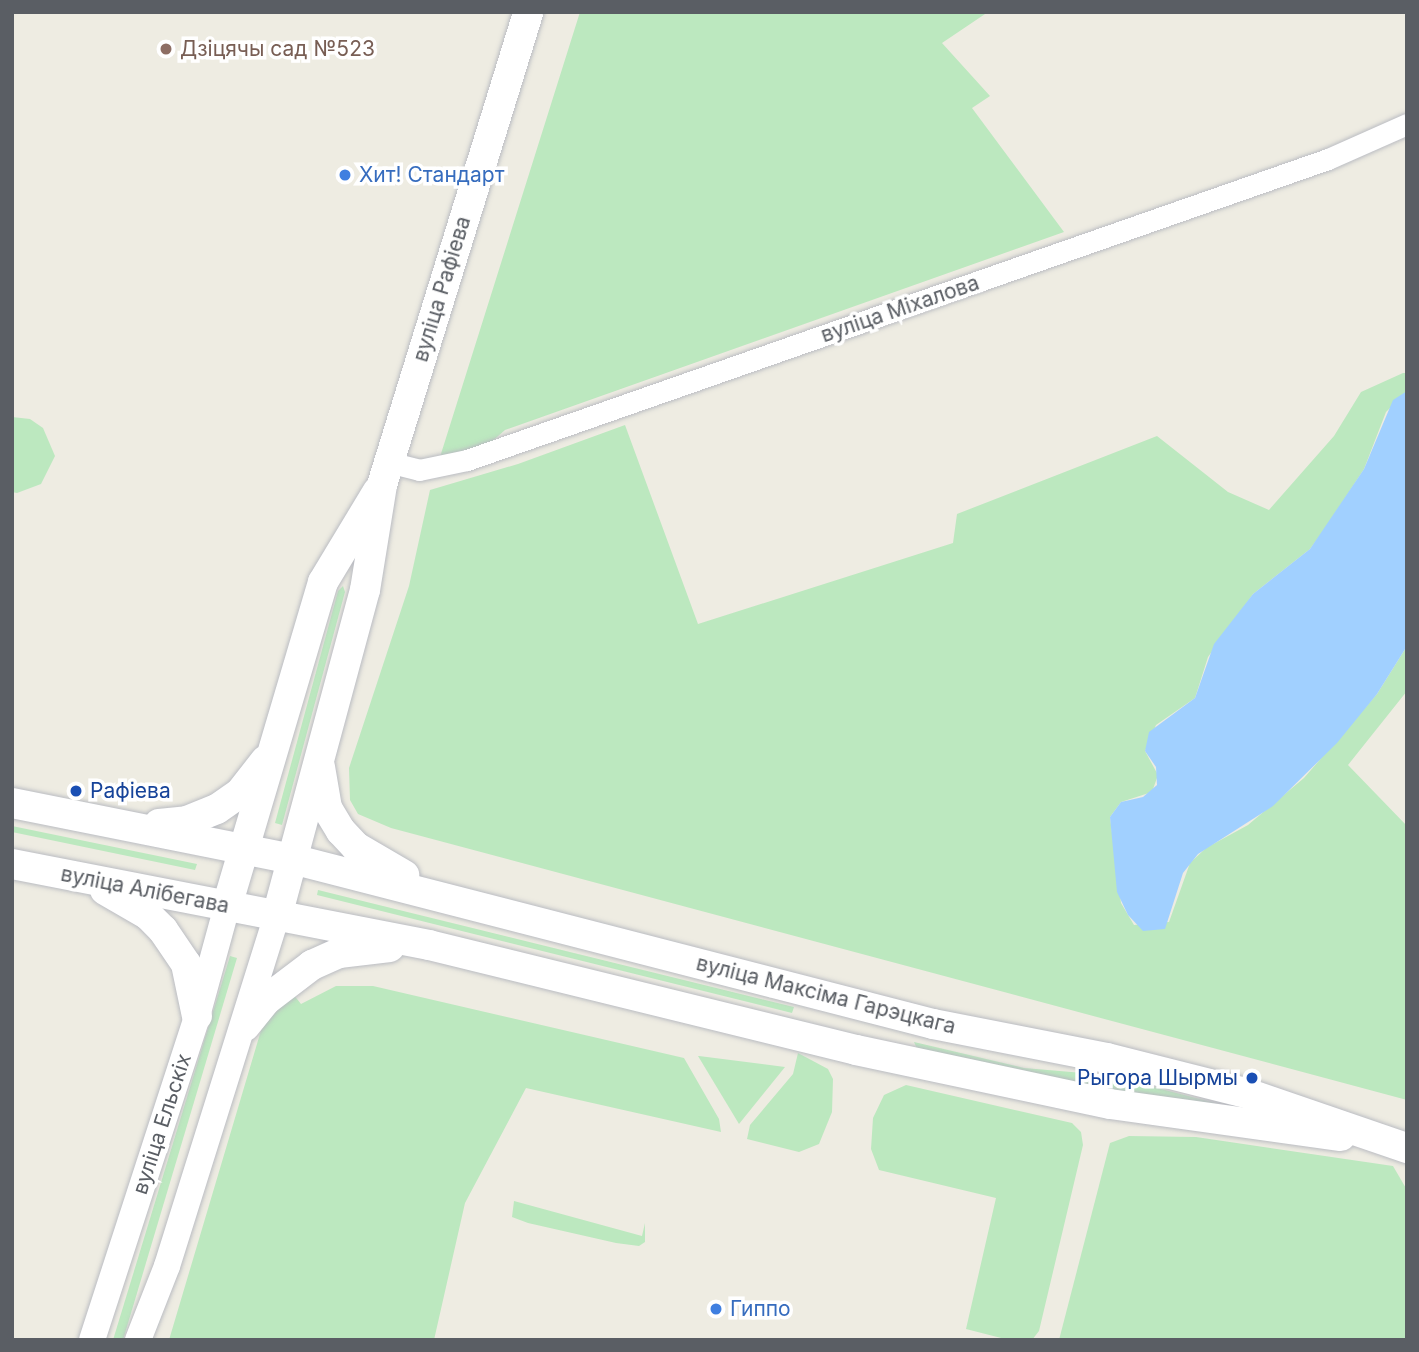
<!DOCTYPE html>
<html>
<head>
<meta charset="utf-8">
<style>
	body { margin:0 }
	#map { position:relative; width:1419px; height:1352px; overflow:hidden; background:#eeece2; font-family:Inter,sans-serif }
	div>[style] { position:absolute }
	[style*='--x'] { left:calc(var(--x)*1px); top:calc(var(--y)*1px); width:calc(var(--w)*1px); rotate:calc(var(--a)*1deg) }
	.green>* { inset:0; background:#bce8bf }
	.water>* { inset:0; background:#a1d0ff }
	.roads { filter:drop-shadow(0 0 2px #babcc2) drop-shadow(0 0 2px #babcc2) }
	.minor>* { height:21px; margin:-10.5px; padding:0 10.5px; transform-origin:10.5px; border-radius:10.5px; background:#fff }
	.tertiary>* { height:26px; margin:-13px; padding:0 13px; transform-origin:13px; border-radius:13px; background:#fff }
	.secondary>* { height:30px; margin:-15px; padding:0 15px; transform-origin:15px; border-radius:15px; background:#fff }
	.dots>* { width:19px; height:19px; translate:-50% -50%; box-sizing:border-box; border:4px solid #fff; border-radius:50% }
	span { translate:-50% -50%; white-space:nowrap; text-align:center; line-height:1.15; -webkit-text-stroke:7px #fff; paint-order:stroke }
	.education-label { font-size:21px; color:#785e54 }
	.left { translate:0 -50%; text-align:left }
	.shop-label { font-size:21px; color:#366cbe }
	.street-label { font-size:21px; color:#5a5e64 }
	.transit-label { font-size:21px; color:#164399 }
	.right { translate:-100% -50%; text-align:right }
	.frame { position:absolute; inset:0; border:14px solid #5a5e64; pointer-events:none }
</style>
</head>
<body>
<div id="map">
	<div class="green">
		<div style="clip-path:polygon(580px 12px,988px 12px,942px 43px,990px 96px,972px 108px,1064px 232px,505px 430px,489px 444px,440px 457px)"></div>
		<div style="clip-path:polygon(1403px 373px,1407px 373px,1407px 391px,1386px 412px,1364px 469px,1324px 530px,1310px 549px,1253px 594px,1208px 657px,1195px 698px,1156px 725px,1145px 751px,1158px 775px,1152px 792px,1121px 802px,1110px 817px,1121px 903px,1134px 925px,1169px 922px,1190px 863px,1206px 848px,1248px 825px,1304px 778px,1377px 694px,1407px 646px,1407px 691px,1348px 765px,1407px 826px,1407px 1100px,391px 828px,358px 814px,350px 800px,349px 768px,409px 586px,430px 490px,518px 464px,625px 425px,698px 624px,953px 543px,957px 514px,1157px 436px,1228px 492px,1269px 510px,1334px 436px,1361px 392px)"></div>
		<div style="clip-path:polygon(12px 417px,30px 419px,43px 428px,55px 456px,41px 484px,17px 493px,12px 492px)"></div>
		<div style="clip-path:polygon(343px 586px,345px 592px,282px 825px,275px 823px,338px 591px)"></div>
		<div style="clip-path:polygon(12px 826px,197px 864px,195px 870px,12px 832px)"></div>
		<div style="clip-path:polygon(318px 890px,794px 1007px,792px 1013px,317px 895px)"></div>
		<div style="clip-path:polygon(230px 956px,237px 958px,123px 1340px,113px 1340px)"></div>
		<div style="clip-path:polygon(336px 986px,373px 986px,684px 1058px,719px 1119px,721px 1132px,526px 1088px,465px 1203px,434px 1340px,169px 1340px,262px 1027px,293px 994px,301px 1004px)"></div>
		<div style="clip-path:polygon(914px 1042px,1024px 1068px,1107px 1075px,1250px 1112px,1085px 1091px,918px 1051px)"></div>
		<div style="clip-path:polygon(798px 1053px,828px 1069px,833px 1079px,832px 1112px,819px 1144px,799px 1152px,747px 1139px,750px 1125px,793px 1074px)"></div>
		<div style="clip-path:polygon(698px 1056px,699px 1056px,785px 1067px,739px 1124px)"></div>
		<div style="clip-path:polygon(906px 1085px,1072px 1123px,1081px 1132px,1083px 1145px,1039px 1331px,1032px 1340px,1009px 1340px,966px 1329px,996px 1198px,879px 1170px,871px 1149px,873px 1118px,884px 1095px)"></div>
		<div style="clip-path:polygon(1196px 1137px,1393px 1166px,1407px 1190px,1407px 1340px,1059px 1340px,1110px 1143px,1129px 1136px)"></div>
		<div style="clip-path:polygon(514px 1201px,642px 1236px,645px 1223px,645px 1242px,639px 1246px,616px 1243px,528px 1223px,512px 1217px)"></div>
	</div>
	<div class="water">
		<div style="clip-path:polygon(1407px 391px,1407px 646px,1377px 694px,1337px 743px,1273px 806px,1198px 854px,1183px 873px,1165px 929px,1143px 931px,1128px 915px,1117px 892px,1110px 817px,1121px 802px,1143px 797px,1157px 785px,1156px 767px,1145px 751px,1149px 732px,1195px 698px,1214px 644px,1253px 594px,1310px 549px,1364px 469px,1393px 400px)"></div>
	</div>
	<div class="roads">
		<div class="minor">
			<div style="--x:388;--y:462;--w:32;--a:14"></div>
			<div style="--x:419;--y:470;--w:49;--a:-11.8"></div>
			<div style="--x:467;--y:460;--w:912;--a:-19.27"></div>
			<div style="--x:1328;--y:159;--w:86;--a:-23.9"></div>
		</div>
		<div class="tertiary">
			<div style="--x:92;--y:1340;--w:341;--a:-72"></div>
			<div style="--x:197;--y:1016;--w:114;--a:-74.7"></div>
			<div style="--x:138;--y:1340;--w:79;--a:-68.6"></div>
			<div style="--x:167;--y:1266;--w:367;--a:-72.6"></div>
		</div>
		<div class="secondary">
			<div style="--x:320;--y:767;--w:42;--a:80.3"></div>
			<div style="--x:327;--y:808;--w:27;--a:59"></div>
			<div style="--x:341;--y:831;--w:22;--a:47"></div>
			<div style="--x:356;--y:847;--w:56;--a:30.3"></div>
			<div style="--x:12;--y:803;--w:286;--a:11.3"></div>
			<div style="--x:292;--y:859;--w:662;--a:14.44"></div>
			<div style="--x:933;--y:1024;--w:177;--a:11.1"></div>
			<div style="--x:1107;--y:1058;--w:146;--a:14.2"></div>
			<div style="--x:1249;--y:1094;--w:167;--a:18.9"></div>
			<div style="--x:159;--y:824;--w:28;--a:-6"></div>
			<div style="--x:187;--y:821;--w:32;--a:-22"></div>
			<div style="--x:217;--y:809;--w:28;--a:-35"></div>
			<div style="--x:240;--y:793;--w:41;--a:-52"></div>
			<div style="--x:12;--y:864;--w:425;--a:11"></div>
			<div style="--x:429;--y:945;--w:440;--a:13.8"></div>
			<div style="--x:856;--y:1050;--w:260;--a:12"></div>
			<div style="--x:1110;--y:1104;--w:233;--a:7.9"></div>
			<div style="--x:105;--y:890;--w:50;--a:30.2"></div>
			<div style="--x:148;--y:915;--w:21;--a:45"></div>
			<div style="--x:163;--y:930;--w:41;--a:55.9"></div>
			<div style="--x:186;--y:964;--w:53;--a:78.1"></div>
			<div style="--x:227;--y:906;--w:338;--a:-73.5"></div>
			<div style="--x:323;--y:582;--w:106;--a:-58.9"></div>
			<div style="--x:277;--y:916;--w:338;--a:-74.9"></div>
			<div style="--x:365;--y:590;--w:106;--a:-80.8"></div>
			<div style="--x:382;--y:485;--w:495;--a:-72.8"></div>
			<div style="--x:245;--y:1026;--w:33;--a:-51"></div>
			<div style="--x:266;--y:1000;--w:58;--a:-37.3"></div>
			<div style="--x:312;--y:965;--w:30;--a:-24"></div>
			<div style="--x:339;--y:953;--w:51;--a:-6.7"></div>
		</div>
	</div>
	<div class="dots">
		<div style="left:166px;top:49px;background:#8d6e63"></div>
		<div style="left:345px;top:175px;background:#3f7fe0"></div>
		<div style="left:76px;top:791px;background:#1a4fb4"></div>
		<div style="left:1252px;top:1078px;background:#1a4fb4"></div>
		<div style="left:716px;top:1309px;background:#3f7fe0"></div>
	</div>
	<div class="education-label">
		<span class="left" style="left:180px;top:49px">Дзіцячы сад №523</span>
	</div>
	<div class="shop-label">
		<span class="left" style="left:359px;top:175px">Хит! Стандарт</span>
		<span class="left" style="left:730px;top:1309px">Гиппо</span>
	</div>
	<div class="street-label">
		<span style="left:442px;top:289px;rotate:-73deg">вуліца Рафіева</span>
		<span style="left:900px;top:309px;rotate:-19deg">вуліца Міхалова</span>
		<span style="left:145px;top:890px;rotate:11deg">вуліца Алібегава</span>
		<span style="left:826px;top:995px;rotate:14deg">вуліца Максіма Гарэцкага</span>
		<span style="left:162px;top:1124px;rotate:-72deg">вуліца Ельскіх</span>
	</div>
	<div class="transit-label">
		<span class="left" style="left:90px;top:791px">Рафіева</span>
		<span class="right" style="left:1238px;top:1078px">Рыгора Шырмы</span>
	</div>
	<div class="frame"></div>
</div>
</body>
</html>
